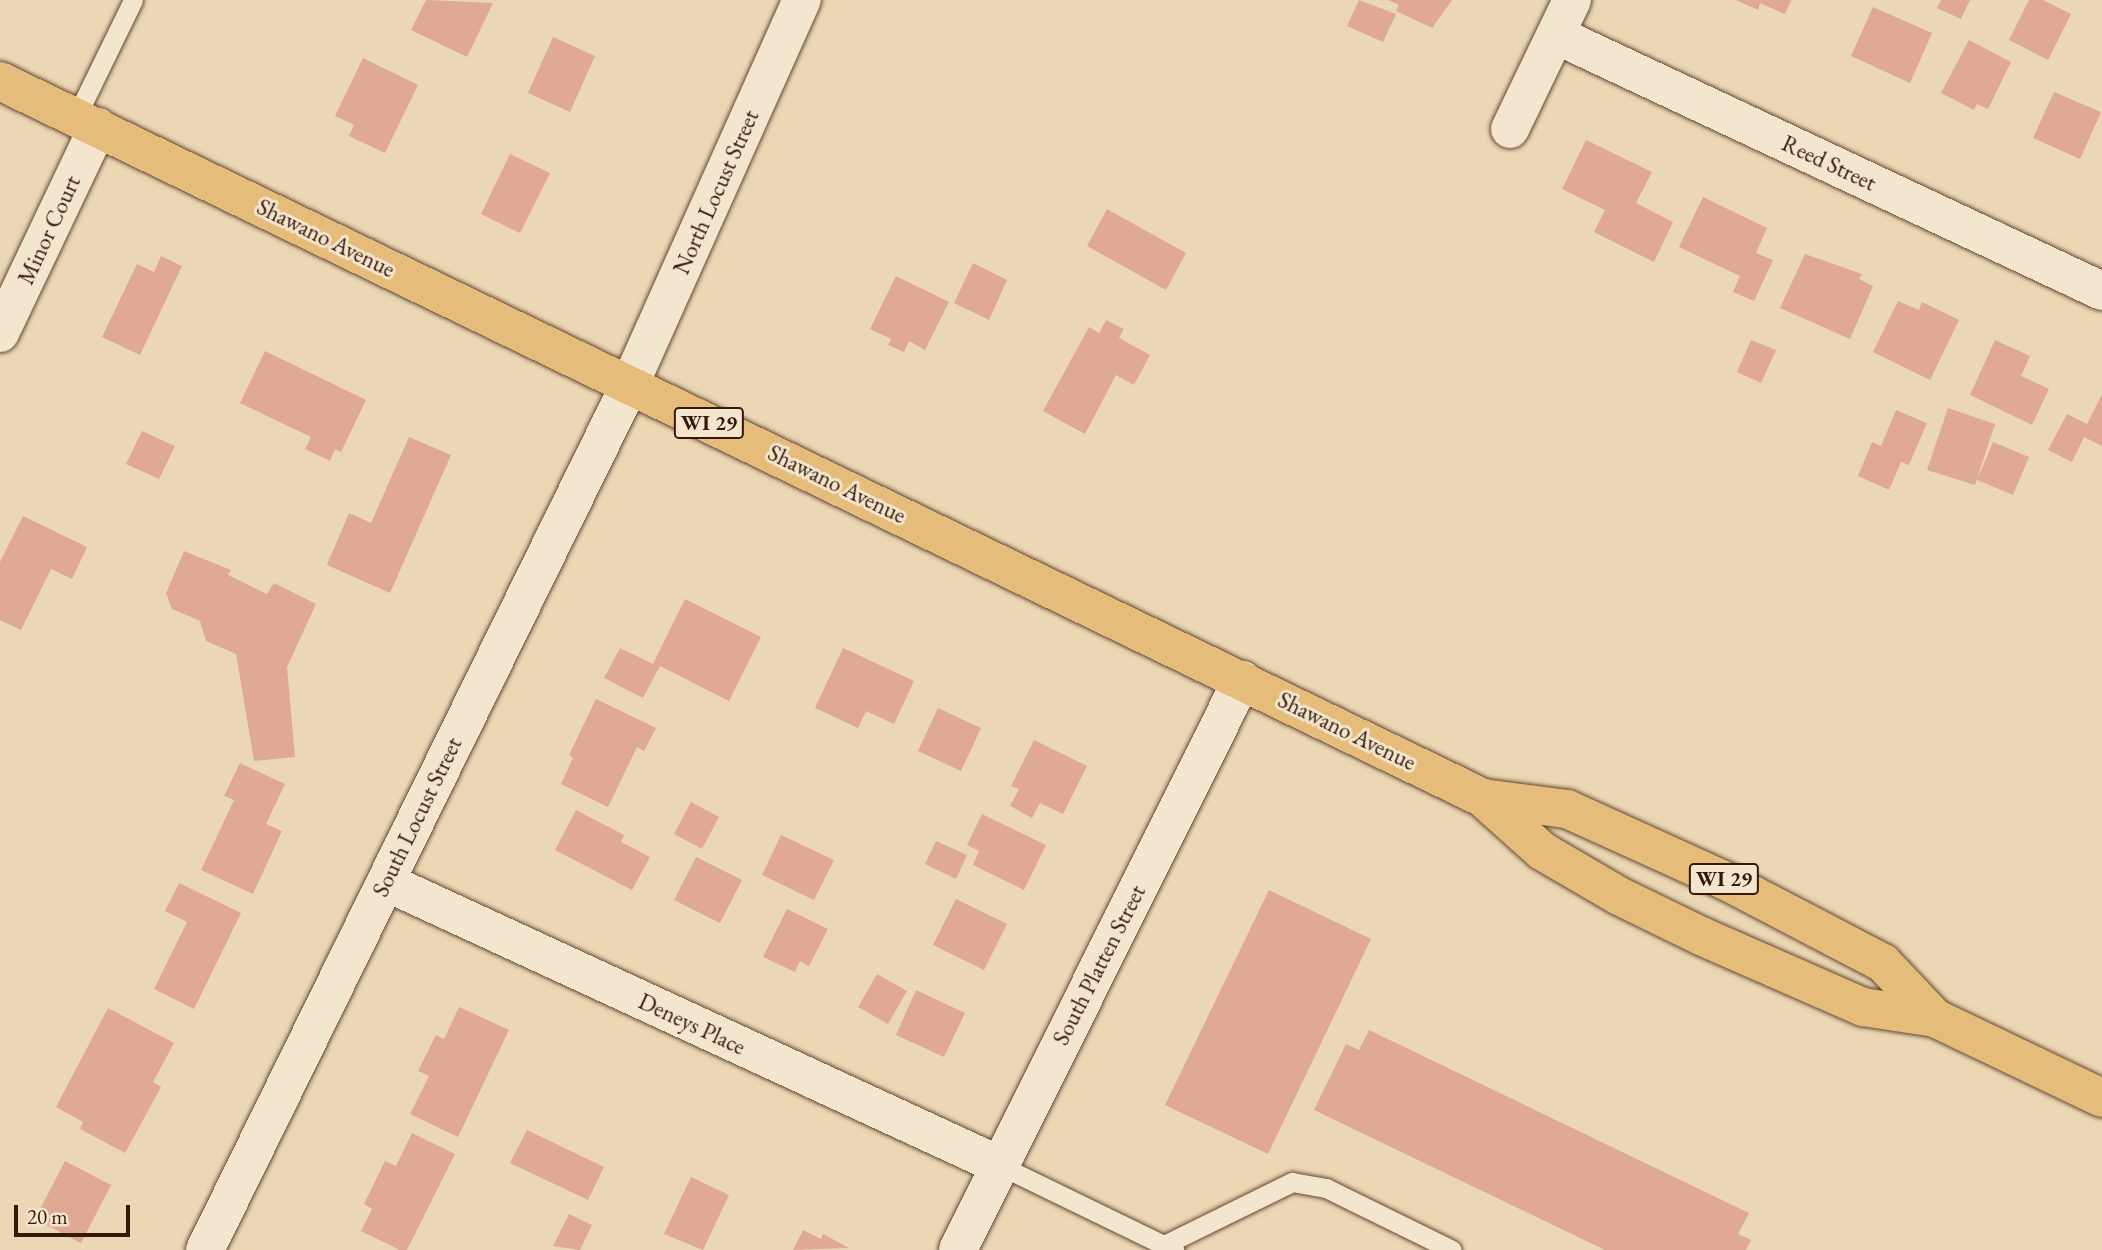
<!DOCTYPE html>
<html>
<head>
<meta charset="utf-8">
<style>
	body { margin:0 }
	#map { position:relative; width:2102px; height:1250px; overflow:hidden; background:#ecd7b4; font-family:"EB Garamond",serif }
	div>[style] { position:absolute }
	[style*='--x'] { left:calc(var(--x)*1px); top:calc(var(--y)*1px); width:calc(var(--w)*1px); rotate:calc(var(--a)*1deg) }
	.building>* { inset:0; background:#e0a993 }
	.roads { filter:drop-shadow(0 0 2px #634834) drop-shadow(0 0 2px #634834) }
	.service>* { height:19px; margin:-9.5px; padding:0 9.5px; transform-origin:9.5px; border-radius:9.5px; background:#f3e5ce }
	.minor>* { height:38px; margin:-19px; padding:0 19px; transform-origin:19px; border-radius:19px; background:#f3e5ce }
	.primary>* { height:38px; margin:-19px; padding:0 19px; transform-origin:19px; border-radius:19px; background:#e6bc7a }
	span { translate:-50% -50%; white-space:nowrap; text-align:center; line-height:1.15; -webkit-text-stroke:6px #f3e5ce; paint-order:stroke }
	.shield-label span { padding:2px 5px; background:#f3e5ce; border:2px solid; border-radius:5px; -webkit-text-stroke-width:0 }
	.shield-label { font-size:21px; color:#351809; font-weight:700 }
	.street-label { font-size:23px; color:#351809 }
	.scale { position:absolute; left:14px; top:1205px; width:116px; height:32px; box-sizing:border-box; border:4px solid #351809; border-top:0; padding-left:9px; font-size:21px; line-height:24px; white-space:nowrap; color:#351809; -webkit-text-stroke:5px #f3e5ce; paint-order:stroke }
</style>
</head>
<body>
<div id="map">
	<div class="building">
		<div style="clip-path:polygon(426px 0,493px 3px,467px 57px,411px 30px)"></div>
		<div style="clip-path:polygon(1359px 0,1396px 14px,1383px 42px,1347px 26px)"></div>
		<div style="clip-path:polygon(1388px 0,1452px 0,1432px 28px,1396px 11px,1399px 5px)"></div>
		<div style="clip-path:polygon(1736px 0,1791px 0,1785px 14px,1760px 3px,1758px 10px)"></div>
		<div style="clip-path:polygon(1941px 0,1970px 0,1961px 19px,1937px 8px)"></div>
		<div style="clip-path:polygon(2029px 0,2043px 0,2071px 14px,2048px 60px,2009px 40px)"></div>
		<div style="clip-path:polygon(1873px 7px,1932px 33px,1910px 83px,1851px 56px)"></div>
		<div style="clip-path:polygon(553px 37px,595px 56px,570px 112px,528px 93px)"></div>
		<div style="clip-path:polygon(1969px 40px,2011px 62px,1988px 109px,1977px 104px,1974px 110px,1941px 93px)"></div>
		<div style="clip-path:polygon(363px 58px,418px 85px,385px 153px,349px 136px,354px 125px,335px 116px)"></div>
		<div style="clip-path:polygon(2054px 92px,2101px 112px,2080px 159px,2033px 138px)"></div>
		<div style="clip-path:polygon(1586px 140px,1652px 172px,1636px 203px,1673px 222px,1654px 262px,1594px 232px,1605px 210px,1562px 189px)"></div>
		<div style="clip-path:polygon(510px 154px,550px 173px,520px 233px,481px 214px)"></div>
		<div style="clip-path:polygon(1703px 197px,1767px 228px,1756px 253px,1773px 260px,1754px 301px,1733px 292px,1740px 276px,1679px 247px)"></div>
		<div style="clip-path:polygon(1107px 209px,1186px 253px,1166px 290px,1087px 246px)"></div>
		<div style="clip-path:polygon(1805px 254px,1862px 274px,1859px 279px,1873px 286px,1850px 339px,1780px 308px)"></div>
		<div style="clip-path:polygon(161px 256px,182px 266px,140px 355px,102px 337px,137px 264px,154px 272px)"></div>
		<div style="clip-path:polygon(973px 263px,1007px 280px,989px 320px,954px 303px)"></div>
		<div style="clip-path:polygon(896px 276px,949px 302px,925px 350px,909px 341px,904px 352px,888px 345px,891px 339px,870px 329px)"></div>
		<div style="clip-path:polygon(1898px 301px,1919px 310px,1922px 302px,1959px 320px,1930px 380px,1873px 352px)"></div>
		<div style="clip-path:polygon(1106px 320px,1124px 329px,1119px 338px,1150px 355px,1134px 385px,1116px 375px,1085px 434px,1043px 411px,1089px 327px,1099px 333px)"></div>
		<div style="clip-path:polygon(1751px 340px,1776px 350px,1761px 383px,1737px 372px)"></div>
		<div style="clip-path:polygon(1995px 340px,2030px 356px,2021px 376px,2049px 389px,2032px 425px,1970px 395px)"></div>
		<div style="clip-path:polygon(265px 351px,366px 400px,341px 452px,335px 449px,330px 461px,305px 449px,311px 437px,240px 403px)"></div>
		<div style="clip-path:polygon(2102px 394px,2102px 446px,2084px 437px,2072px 462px,2048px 450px,2067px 414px,2087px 424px)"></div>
		<div style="clip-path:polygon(1948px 408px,1995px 424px,1975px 485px,1927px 470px)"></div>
		<div style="clip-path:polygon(1896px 410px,1927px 423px,1909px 465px,1901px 462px,1889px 490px,1858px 476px,1872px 442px,1881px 446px)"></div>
		<div style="clip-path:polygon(142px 431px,175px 446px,159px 479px,126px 464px)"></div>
		<div style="clip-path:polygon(409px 437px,451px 455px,390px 593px,327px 565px,349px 513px,371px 523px)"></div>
		<div style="clip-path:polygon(1993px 442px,2029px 457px,2013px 495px,1977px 480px)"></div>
		<div style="clip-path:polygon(23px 516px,87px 547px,72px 579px,51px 569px,21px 630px,0 620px,0 562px)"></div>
		<div style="clip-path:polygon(184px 551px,231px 570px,228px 575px,267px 594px,274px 583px,316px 604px,287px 667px,295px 757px,254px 761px,236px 654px,206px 641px,200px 621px,172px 609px,166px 593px)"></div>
		<div style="clip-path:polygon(685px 599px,761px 637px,729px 701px,660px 666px,643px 698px,604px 678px,620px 648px,653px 664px)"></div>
		<div style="clip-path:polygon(843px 648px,914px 681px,894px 724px,866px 711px,858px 728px,815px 708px)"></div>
		<div style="clip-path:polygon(596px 699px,656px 728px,644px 751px,637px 747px,608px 807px,561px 784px,573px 758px,569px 755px)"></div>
		<div style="clip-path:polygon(938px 708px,981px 728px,961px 771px,918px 751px)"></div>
		<div style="clip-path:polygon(1034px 740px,1087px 766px,1063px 814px,1040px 803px,1032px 818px,1010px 806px,1019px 789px,1011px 786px)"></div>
		<div style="clip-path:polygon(240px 763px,285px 784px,266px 824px,282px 831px,253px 894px,201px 870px,234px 800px,224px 796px)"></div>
		<div style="clip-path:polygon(691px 802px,719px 817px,702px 849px,674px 834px)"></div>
		<div style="clip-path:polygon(576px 810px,624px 835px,621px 842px,650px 857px,632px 890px,555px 850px)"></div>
		<div style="clip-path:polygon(982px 814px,1046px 845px,1024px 890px,973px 865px,979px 851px,967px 845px)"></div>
		<div style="clip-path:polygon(781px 835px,834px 860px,814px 900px,762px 875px)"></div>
		<div style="clip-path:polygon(936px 841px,967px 855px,956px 879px,925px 864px)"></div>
		<div style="clip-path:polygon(696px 857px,742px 880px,720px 923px,674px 900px)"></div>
		<div style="clip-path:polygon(179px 883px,241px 913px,194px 1009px,154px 989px,187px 922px,165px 911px)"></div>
		<div style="clip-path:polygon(1269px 890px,1371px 939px,1268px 1154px,1165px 1105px)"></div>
		<div style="clip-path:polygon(956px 899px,1007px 924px,984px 970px,933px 945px)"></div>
		<div style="clip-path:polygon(787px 909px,828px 929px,809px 966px,800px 961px,795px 972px,763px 957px)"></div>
		<div style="clip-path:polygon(877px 974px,907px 991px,888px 1024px,858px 1007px)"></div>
		<div style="clip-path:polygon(916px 990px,965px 1013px,944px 1057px,896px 1035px)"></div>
		<div style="clip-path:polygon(459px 1007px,509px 1030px,458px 1137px,410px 1114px,429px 1076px,418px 1071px,436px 1035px,444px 1039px)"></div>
		<div style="clip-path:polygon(108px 1008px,174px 1043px,153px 1082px,161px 1087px,125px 1153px,80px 1129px,83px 1122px,56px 1107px)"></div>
		<div style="clip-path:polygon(1369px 1030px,1749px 1213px,1738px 1234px,1751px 1240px,1746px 1250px,1605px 1250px,1314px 1110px,1346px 1044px,1359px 1050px)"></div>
		<div style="clip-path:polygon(527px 1130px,604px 1167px,588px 1200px,510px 1163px)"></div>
		<div style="clip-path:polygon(412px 1133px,455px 1154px,407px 1250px,400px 1250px,361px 1231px,372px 1209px,364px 1204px,385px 1161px,396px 1166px)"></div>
		<div style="clip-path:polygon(65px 1161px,111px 1185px,81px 1243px,35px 1219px)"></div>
		<div style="clip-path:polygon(691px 1177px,729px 1195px,703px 1250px,664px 1234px)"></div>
		<div style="clip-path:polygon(569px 1214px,592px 1225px,580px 1250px,553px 1246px)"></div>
		<div style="clip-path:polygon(803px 1230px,821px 1239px,823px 1234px,849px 1248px,793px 1250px)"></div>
	</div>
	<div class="roads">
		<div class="service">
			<div style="--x:76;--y:117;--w:130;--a:-64"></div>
			<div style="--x:999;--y:1165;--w:195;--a:25.9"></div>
			<div style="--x:1164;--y:1245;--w:143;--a:-26.2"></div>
			<div style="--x:1292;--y:1182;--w:35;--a:10"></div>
			<div style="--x:1326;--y:1188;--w:140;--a:26.2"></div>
		</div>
		<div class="minor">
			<div style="--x:1556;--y:35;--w:603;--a:25.12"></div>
			<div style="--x:1510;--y:129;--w:143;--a:-64.3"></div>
			<div style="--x:0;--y:333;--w:228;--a:-64.6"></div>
			<div style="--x:386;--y:882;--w:675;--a:24.78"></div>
			<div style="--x:205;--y:1250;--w:965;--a:-63.86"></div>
			<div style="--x:630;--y:384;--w:421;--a:-65.9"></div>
			<div style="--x:958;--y:1250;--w:637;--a:-63.52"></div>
		</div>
		<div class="primary">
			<div style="--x:0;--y:81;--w:1647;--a:25.8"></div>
			<div style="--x:1483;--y:798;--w:79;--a:41.9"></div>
			<div style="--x:1542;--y:851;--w:89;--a:30.3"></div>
			<div style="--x:1619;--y:896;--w:91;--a:26"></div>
			<div style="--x:1701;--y:936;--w:177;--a:23.7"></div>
			<div style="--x:1863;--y:1007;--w:73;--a:8.7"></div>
			<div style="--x:1935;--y:1018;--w:185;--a:25.6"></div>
			<div style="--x:1483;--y:798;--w:85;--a:7.5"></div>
			<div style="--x:1567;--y:809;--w:177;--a:24.4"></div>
			<div style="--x:1728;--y:882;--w:175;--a:27.6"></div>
			<div style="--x:1883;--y:963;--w:76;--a:46.6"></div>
		</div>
	</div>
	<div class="shield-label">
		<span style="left:709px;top:423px">WI 29</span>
		<span style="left:1724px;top:879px">WI 29</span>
	</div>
	<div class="street-label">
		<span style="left:1829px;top:163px;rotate:25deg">Reed Street</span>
		<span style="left:716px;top:192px;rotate:-66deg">North Locust Street</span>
		<span style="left:49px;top:230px;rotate:-65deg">Minor Court</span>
		<span style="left:326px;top:238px;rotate:26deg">Shawano Avenue</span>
		<span style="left:837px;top:484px;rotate:26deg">Shawano Avenue</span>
		<span style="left:1347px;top:731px;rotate:26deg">Shawano Avenue</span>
		<span style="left:417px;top:817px;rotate:-64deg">South Locust Street</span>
		<span style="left:1099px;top:965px;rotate:-63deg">South Platten Street</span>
		<span style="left:692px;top:1024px;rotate:25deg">Deneys Place</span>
	</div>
	<div class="scale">20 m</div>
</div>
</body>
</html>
